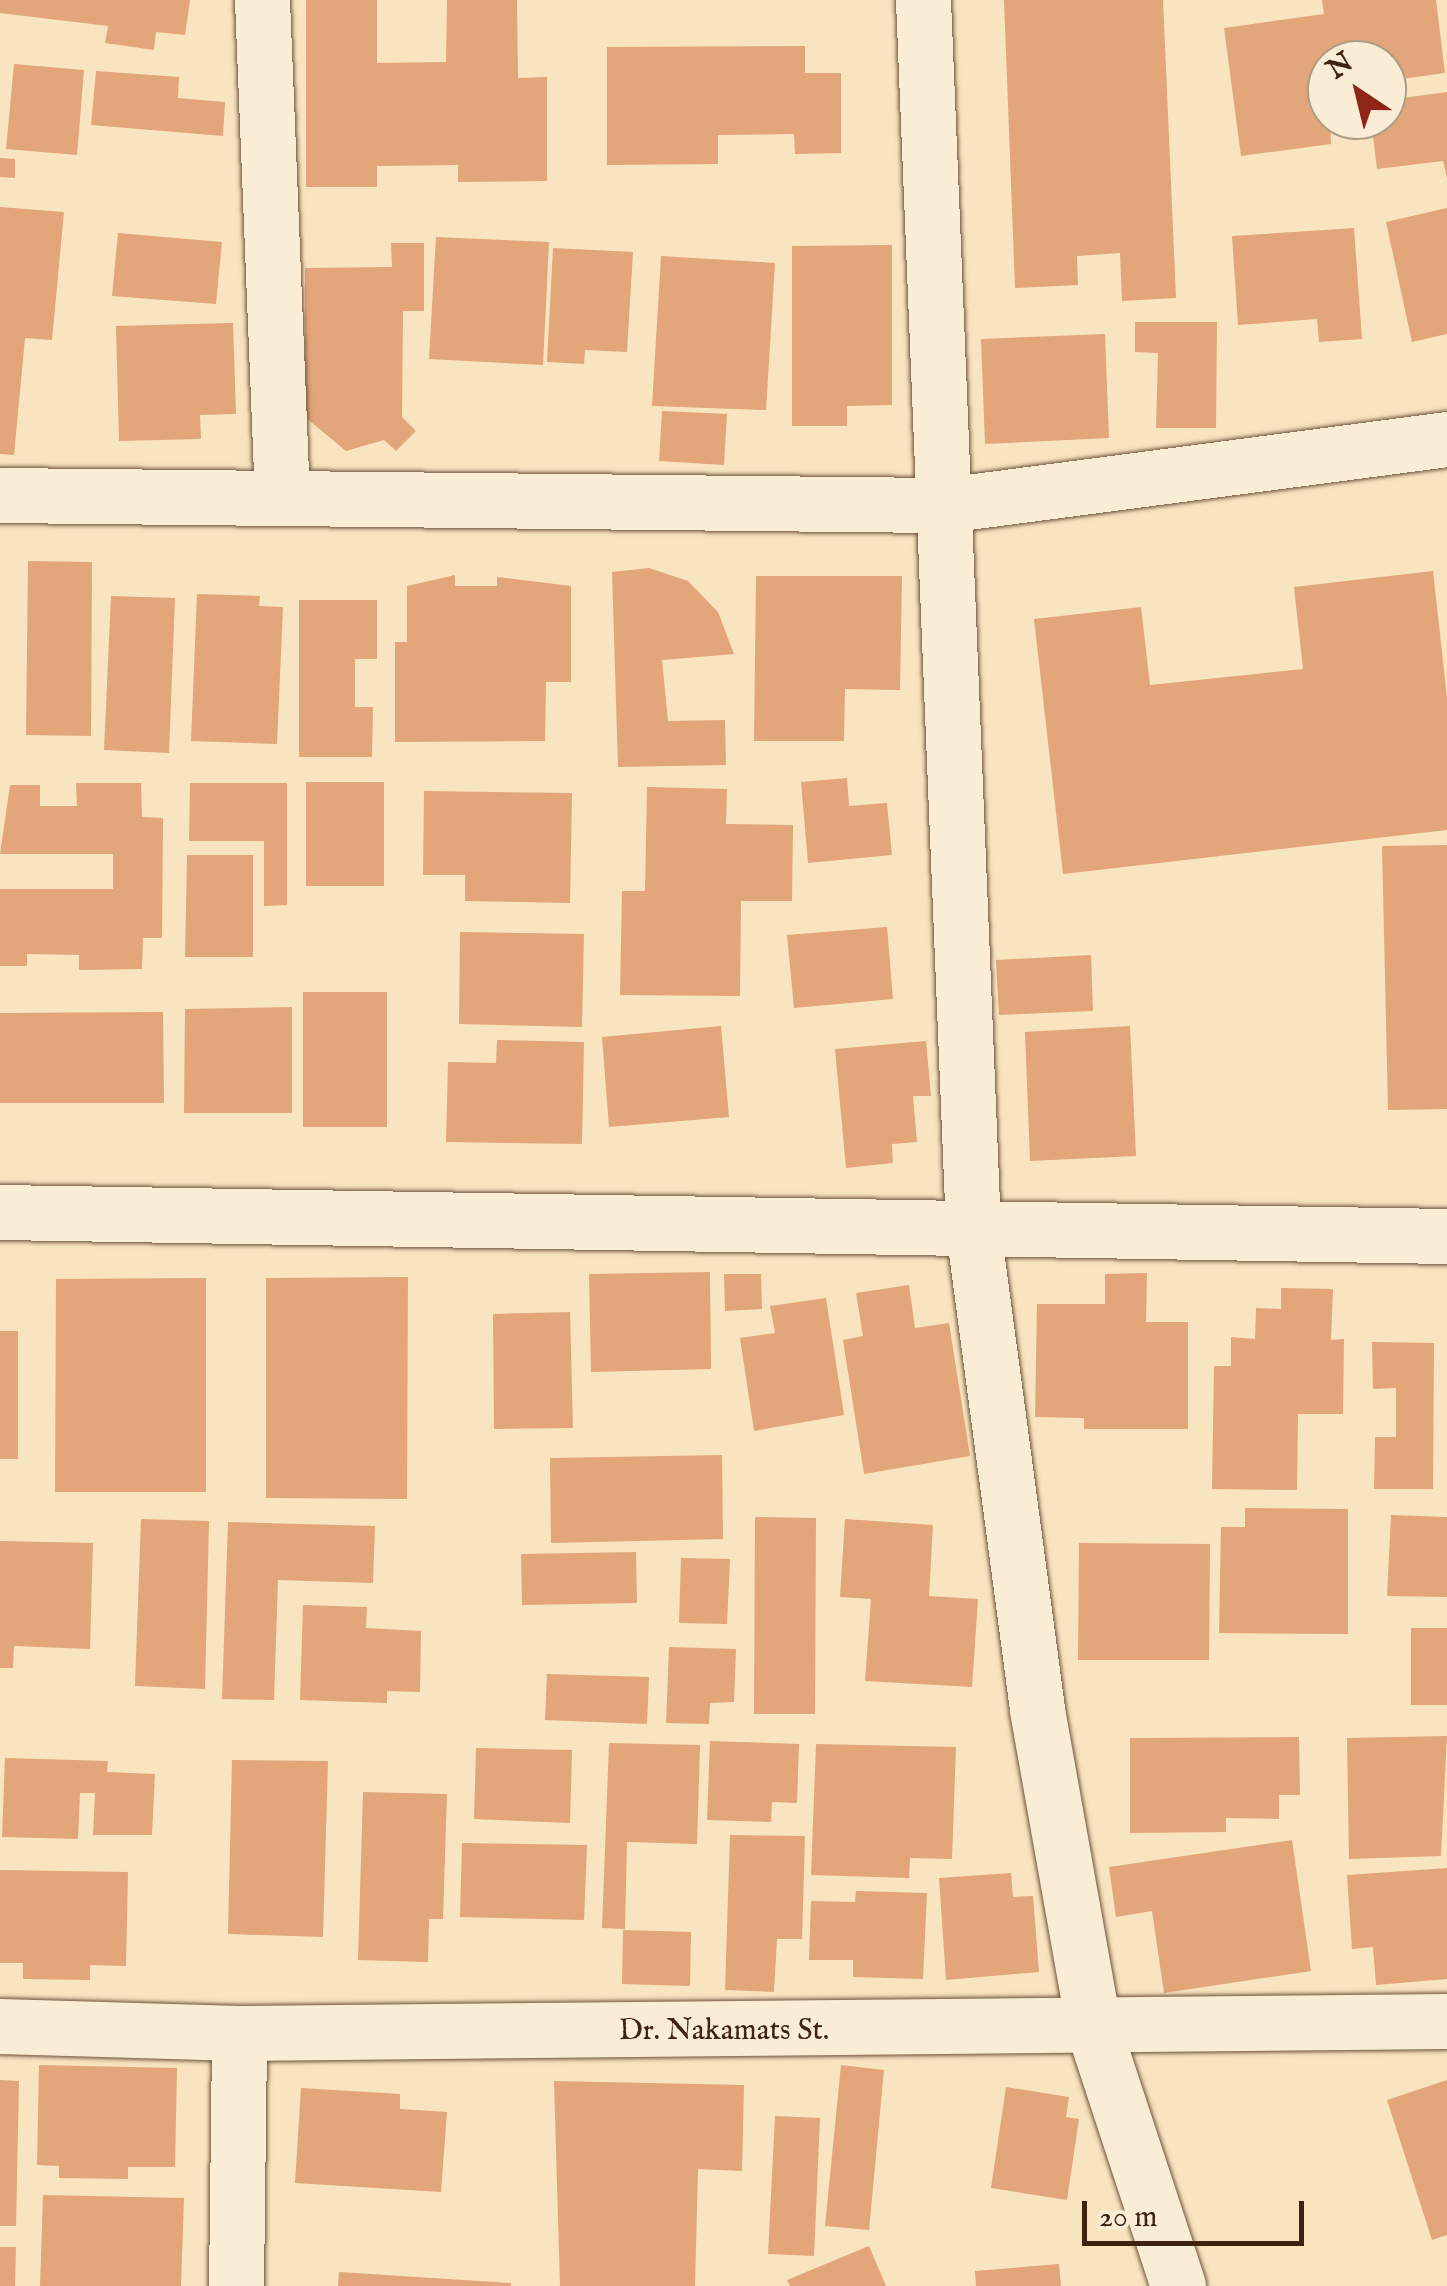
<!DOCTYPE html>
<html>
<head>
<meta charset="utf-8">
<style>
	body { margin:0 }
	#map { position:relative; width:1447px; height:2286px; overflow:hidden; background:#f8e4bf; font-family:"IM FELL English",serif }
	div>[style] { position:absolute }
	[style*='--x'] { left:calc(var(--x)*1px); top:calc(var(--y)*1px); width:calc(var(--w)*1px); rotate:calc(var(--a)*1deg) }
	.building>* { inset:0; background:#e3a57a }
	.roads { filter:drop-shadow(0 0 2px #6c533c) drop-shadow(0 0 2px #6c533c) }
	.minor>* { height:55px; margin:-27.5px; padding:0 27.5px; transform-origin:27.5px; border-radius:27.5px; background:#faedd5 }
	span { translate:-50% -50%; white-space:nowrap; text-align:center; line-height:1.15; -webkit-text-stroke:9px #faedd5; paint-order:stroke }
	.street-label { font-size:30px; color:#3d2310 }
	.north { position:absolute; left:1307px; top:40px; width:100px; height:100px; box-sizing:border-box; background:#faedd5; border:2px solid #ae9c86; border-radius:50%; rotate:325deg; font-size:28px; font-weight:700; line-height:40px; text-align:center; color:#3d2310 }
	.north::after { content:''; display:block; margin:auto; width:35px; height:45px; background:#8f2418; clip-path:polygon(50% 0,100% 100%,50% 72%,0 100%) }
	.scale { position:absolute; left:1082px; top:2201px; width:222px; height:45px; box-sizing:border-box; border:5px solid #3d2310; border-top:0; padding-left:12px; font-size:30px; line-height:35px; white-space:nowrap; color:#3d2310; -webkit-text-stroke:8px #faedd5; paint-order:stroke }
</style>
</head>
<body>
<div id="map">
	<div class="building">
		<div style="clip-path:polygon(0 0,190px 0,185px 35px,156px 32px,154px 50px,105px 43px,108px 26px,0 13px)"></div>
		<div style="clip-path:polygon(306px 0,377px 0,377px 63px,446px 62px,447px 0,517px 0,518px 78px,547px 77px,547px 181px,458px 182px,458px 165px,377px 166px,377px 187px,306px 187px)"></div>
		<div style="clip-path:polygon(1004px 0,1163px 0,1176px 298px,1122px 301px,1120px 253px,1077px 256px,1078px 285px,1015px 288px)"></div>
		<div style="clip-path:polygon(1322px 0,1436px 0,1445px 73px,1387px 81px,1387px 60px,1327px 60px,1331px 144px,1241px 156px,1224px 28px,1324px 14px)"></div>
		<div style="clip-path:polygon(805px 46px,805px 73px,841px 73px,841px 153px,795px 154px,794px 134px,718px 135px,718px 164px,607px 165px,607px 47px)"></div>
		<div style="clip-path:polygon(14px 64px,84px 70px,77px 155px,6px 149px)"></div>
		<div style="clip-path:polygon(96px 71px,179px 77px,178px 98px,225px 102px,223px 136px,91px 125px)"></div>
		<div style="clip-path:polygon(1447px 92px,1447px 178px,1443px 161px,1377px 169px,1371px 120px,1387px 120px,1387px 100px)"></div>
		<div style="clip-path:polygon(0 158px,15px 159px,15px 178px,0 177px)"></div>
		<div style="clip-path:polygon(0 207px,64px 212px,52px 340px,25px 338px,14px 455px,0 454px)"></div>
		<div style="clip-path:polygon(1447px 208px,1447px 334px,1412px 342px,1386px 222px)"></div>
		<div style="clip-path:polygon(1354px 228px,1362px 339px,1319px 342px,1317px 319px,1238px 325px,1232px 236px)"></div>
		<div style="clip-path:polygon(118px 233px,222px 242px,216px 304px,112px 296px)"></div>
		<div style="clip-path:polygon(436px 237px,549px 242px,543px 365px,429px 359px)"></div>
		<div style="clip-path:polygon(391px 243px,424px 243px,424px 311px,403px 311px,402px 417px,416px 431px,396px 451px,384px 440px,346px 451px,305px 417px,305px 268px,392px 267px)"></div>
		<div style="clip-path:polygon(892px 245px,892px 405px,847px 406px,847px 426px,792px 426px,792px 246px)"></div>
		<div style="clip-path:polygon(553px 248px,633px 252px,627px 352px,585px 350px,584px 364px,547px 362px)"></div>
		<div style="clip-path:polygon(661px 256px,775px 263px,766px 410px,652px 406px)"></div>
		<div style="clip-path:polygon(1135px 322px,1217px 322px,1216px 428px,1156px 428px,1158px 353px,1135px 352px)"></div>
		<div style="clip-path:polygon(233px 323px,236px 414px,200px 415px,201px 439px,119px 441px,116px 326px)"></div>
		<div style="clip-path:polygon(1105px 334px,1109px 438px,985px 444px,981px 339px)"></div>
		<div style="clip-path:polygon(662px 411px,727px 414px,724px 465px,659px 461px)"></div>
		<div style="clip-path:polygon(28px 561px,92px 562px,91px 736px,26px 735px)"></div>
		<div style="clip-path:polygon(649px 568px,688px 581px,718px 612px,734px 654px,662px 660px,668px 721px,725px 720px,726px 765px,618px 767px,612px 572px)"></div>
		<div style="clip-path:polygon(1433px 571px,1447px 697px,1447px 830px,1063px 874px,1034px 619px,1141px 607px,1150px 685px,1303px 669px,1294px 587px)"></div>
		<div style="clip-path:polygon(455px 575px,455px 586px,497px 586px,497px 577px,571px 586px,571px 682px,546px 682px,545px 741px,395px 742px,395px 642px,407px 642px,407px 586px)"></div>
		<div style="clip-path:polygon(756px 576px,902px 576px,900px 690px,845px 689px,844px 741px,754px 741px)"></div>
		<div style="clip-path:polygon(197px 594px,260px 596px,259px 606px,283px 607px,277px 744px,191px 741px)"></div>
		<div style="clip-path:polygon(111px 596px,175px 598px,169px 753px,104px 750px)"></div>
		<div style="clip-path:polygon(299px 600px,377px 600px,377px 659px,355px 659px,355px 707px,373px 707px,372px 757px,299px 757px)"></div>
		<div style="clip-path:polygon(847px 778px,849px 806px,887px 803px,892px 855px,808px 863px,801px 782px)"></div>
		<div style="clip-path:polygon(306px 782px,384px 782px,384px 886px,306px 886px)"></div>
		<div style="clip-path:polygon(76px 783px,141px 783px,142px 817px,163px 818px,162px 938px,143px 938px,142px 969px,79px 970px,79px 955px,27px 954px,27px 966px,0 966px,0 889px,113px 889px,113px 854px,0 854px,10px 785px,40px 785px,40px 806px,77px 806px)"></div>
		<div style="clip-path:polygon(190px 783px,287px 783px,287px 905px,264px 906px,264px 841px,189px 841px)"></div>
		<div style="clip-path:polygon(647px 787px,727px 789px,726px 824px,793px 825px,792px 901px,741px 901px,740px 996px,620px 995px,622px 891px,645px 891px)"></div>
		<div style="clip-path:polygon(424px 791px,572px 793px,570px 903px,465px 901px,465px 875px,423px 875px)"></div>
		<div style="clip-path:polygon(1447px 845px,1447px 1109px,1388px 1110px,1382px 846px)"></div>
		<div style="clip-path:polygon(187px 855px,253px 855px,253px 957px,185px 957px)"></div>
		<div style="clip-path:polygon(887px 927px,893px 999px,794px 1008px,787px 935px)"></div>
		<div style="clip-path:polygon(460px 932px,584px 934px,582px 1027px,459px 1024px)"></div>
		<div style="clip-path:polygon(1091px 955px,1093px 1011px,999px 1015px,996px 960px)"></div>
		<div style="clip-path:polygon(303px 992px,387px 992px,387px 1127px,303px 1127px)"></div>
		<div style="clip-path:polygon(292px 1007px,292px 1113px,184px 1113px,185px 1009px)"></div>
		<div style="clip-path:polygon(163px 1012px,164px 1103px,0 1103px,0 1013px)"></div>
		<div style="clip-path:polygon(721px 1026px,729px 1117px,609px 1127px,602px 1037px)"></div>
		<div style="clip-path:polygon(1130px 1026px,1136px 1156px,1030px 1161px,1025px 1032px)"></div>
		<div style="clip-path:polygon(497px 1040px,584px 1042px,582px 1144px,446px 1142px,448px 1062px,496px 1063px)"></div>
		<div style="clip-path:polygon(926px 1041px,931px 1096px,913px 1096px,917px 1142px,892px 1144px,893px 1163px,846px 1168px,835px 1049px)"></div>
		<div style="clip-path:polygon(710px 1272px,711px 1369px,591px 1372px,589px 1274px)"></div>
		<div style="clip-path:polygon(1147px 1273px,1146px 1322px,1188px 1322px,1188px 1429px,1084px 1429px,1084px 1418px,1035px 1417px,1037px 1304px,1105px 1304px,1105px 1274px)"></div>
		<div style="clip-path:polygon(724px 1274px,761px 1274px,762px 1309px,725px 1311px)"></div>
		<div style="clip-path:polygon(408px 1277px,407px 1499px,266px 1498px,266px 1278px)"></div>
		<div style="clip-path:polygon(206px 1278px,206px 1492px,55px 1492px,56px 1279px)"></div>
		<div style="clip-path:polygon(909px 1285px,915px 1328px,949px 1323px,970px 1456px,864px 1474px,843px 1340px,863px 1336px,856px 1293px)"></div>
		<div style="clip-path:polygon(1281px 1288px,1333px 1289px,1331px 1340px,1344px 1339px,1343px 1414px,1298px 1414px,1297px 1490px,1212px 1489px,1214px 1366px,1231px 1366px,1231px 1337px,1255px 1339px,1256px 1308px,1281px 1309px)"></div>
		<div style="clip-path:polygon(826px 1298px,844px 1415px,754px 1431px,740px 1338px,775px 1333px,770px 1306px)"></div>
		<div style="clip-path:polygon(570px 1312px,573px 1428px,494px 1429px,493px 1314px)"></div>
		<div style="clip-path:polygon(0 1331px,18px 1331px,18px 1459px,0 1459px)"></div>
		<div style="clip-path:polygon(1372px 1342px,1434px 1343px,1433px 1489px,1374px 1489px,1375px 1437px,1396px 1437px,1396px 1388px,1373px 1389px)"></div>
		<div style="clip-path:polygon(722px 1455px,723px 1539px,551px 1543px,550px 1458px)"></div>
		<div style="clip-path:polygon(1245px 1508px,1348px 1509px,1348px 1634px,1219px 1633px,1221px 1527px,1245px 1527px)"></div>
		<div style="clip-path:polygon(1391px 1515px,1447px 1517px,1447px 1597px,1387px 1596px)"></div>
		<div style="clip-path:polygon(755px 1517px,816px 1518px,815px 1714px,754px 1714px)"></div>
		<div style="clip-path:polygon(141px 1519px,209px 1521px,205px 1689px,135px 1686px)"></div>
		<div style="clip-path:polygon(845px 1519px,933px 1525px,929px 1596px,978px 1599px,972px 1687px,865px 1681px,871px 1599px,840px 1597px)"></div>
		<div style="clip-path:polygon(228px 1522px,375px 1526px,373px 1583px,278px 1580px,274px 1700px,222px 1699px)"></div>
		<div style="clip-path:polygon(0 1541px,93px 1543px,90px 1649px,14px 1646px,13px 1668px,0 1668px)"></div>
		<div style="clip-path:polygon(1079px 1543px,1210px 1544px,1209px 1660px,1078px 1660px)"></div>
		<div style="clip-path:polygon(636px 1552px,637px 1603px,522px 1605px,521px 1554px)"></div>
		<div style="clip-path:polygon(681px 1558px,730px 1559px,727px 1624px,679px 1623px)"></div>
		<div style="clip-path:polygon(303px 1605px,367px 1607px,366px 1628px,421px 1631px,420px 1692px,387px 1691px,387px 1703px,300px 1700px)"></div>
		<div style="clip-path:polygon(1411px 1628px,1447px 1628px,1447px 1705px,1411px 1705px)"></div>
		<div style="clip-path:polygon(669px 1647px,736px 1649px,734px 1702px,710px 1703px,709px 1724px,666px 1723px)"></div>
		<div style="clip-path:polygon(547px 1674px,649px 1677px,647px 1724px,545px 1720px)"></div>
		<div style="clip-path:polygon(1447px 1736px,1441px 1856px,1349px 1859px,1347px 1738px)"></div>
		<div style="clip-path:polygon(1299px 1737px,1300px 1795px,1279px 1795px,1279px 1819px,1226px 1818px,1226px 1832px,1130px 1833px,1130px 1738px)"></div>
		<div style="clip-path:polygon(710px 1741px,799px 1744px,797px 1803px,772px 1802px,771px 1822px,707px 1820px)"></div>
		<div style="clip-path:polygon(609px 1743px,700px 1745px,697px 1844px,627px 1842px,625px 1929px,602px 1928px)"></div>
		<div style="clip-path:polygon(816px 1744px,956px 1747px,952px 1859px,910px 1858px,909px 1878px,811px 1875px)"></div>
		<div style="clip-path:polygon(476px 1748px,572px 1750px,570px 1823px,474px 1819px)"></div>
		<div style="clip-path:polygon(5px 1758px,108px 1761px,107px 1772px,155px 1774px,152px 1835px,93px 1835px,95px 1793px,80px 1793px,78px 1839px,2px 1837px)"></div>
		<div style="clip-path:polygon(232px 1760px,328px 1761px,323px 1937px,228px 1934px)"></div>
		<div style="clip-path:polygon(363px 1792px,447px 1794px,443px 1919px,429px 1919px,428px 1962px,358px 1960px)"></div>
		<div style="clip-path:polygon(730px 1835px,805px 1836px,802px 1939px,777px 1939px,774px 1992px,725px 1990px)"></div>
		<div style="clip-path:polygon(1292px 1840px,1311px 1971px,1164px 1993px,1152px 1911px,1116px 1917px,1109px 1867px)"></div>
		<div style="clip-path:polygon(462px 1843px,587px 1845px,584px 1920px,460px 1917px)"></div>
		<div style="clip-path:polygon(1447px 1868px,1447px 1979px,1376px 1985px,1373px 1947px,1352px 1949px,1347px 1875px)"></div>
		<div style="clip-path:polygon(0 1870px,128px 1872px,126px 1966px,90px 1965px,90px 1980px,23px 1979px,23px 1963px,0 1963px)"></div>
		<div style="clip-path:polygon(1011px 1873px,1013px 1897px,1033px 1896px,1039px 1972px,946px 1980px,939px 1878px)"></div>
		<div style="clip-path:polygon(856px 1891px,927px 1893px,923px 1979px,853px 1977px,853px 1960px,809px 1960px,811px 1901px,855px 1902px)"></div>
		<div style="clip-path:polygon(623px 1930px,691px 1932px,690px 1986px,622px 1984px)"></div>
		<div style="clip-path:polygon(39px 2065px,177px 2068px,175px 2167px,128px 2167px,128px 2179px,59px 2178px,59px 2166px,37px 2165px)"></div>
		<div style="clip-path:polygon(841px 2065px,884px 2070px,869px 2230px,825px 2226px)"></div>
		<div style="clip-path:polygon(0 2080px,19px 2081px,16px 2226px,0 2226px)"></div>
		<div style="clip-path:polygon(1447px 2080px,1447px 2235px,1432px 2240px,1387px 2100px)"></div>
		<div style="clip-path:polygon(554px 2081px,744px 2085px,742px 2171px,698px 2169px,695px 2286px,560px 2286px)"></div>
		<div style="clip-path:polygon(1006px 2087px,1069px 2097px,1066px 2117px,1079px 2119px,1067px 2200px,991px 2188px)"></div>
		<div style="clip-path:polygon(301px 2088px,400px 2094px,400px 2109px,447px 2112px,441px 2192px,295px 2183px)"></div>
		<div style="clip-path:polygon(775px 2116px,820px 2118px,814px 2256px,768px 2254px)"></div>
		<div style="clip-path:polygon(43px 2195px,184px 2198px,181px 2286px,40px 2286px)"></div>
		<div style="clip-path:polygon(869px 2246px,886px 2286px,790px 2286px,787px 2280px)"></div>
		<div style="clip-path:polygon(0 2247px,16px 2247px,15px 2286px,0 2286px)"></div>
		<div style="clip-path:polygon(1059px 2264px,1061px 2286px,976px 2286px,975px 2271px)"></div>
		<div style="clip-path:polygon(339px 2272px,511px 2283px,511px 2286px,338px 2286px)"></div>
	</div>
	<div class="roads">
		<div class="minor">
			<div style="--x:262;--y:0;--w:498;--a:87.7"></div>
			<div style="--x:923;--y:0;--w:1230;--a:87.67"></div>
			<div style="--x:973;--y:1229;--w:485;--a:82.4"></div>
			<div style="--x:1037;--y:1710;--w:325;--a:79.9"></div>
			<div style="--x:1094;--y:2030;--w:269;--a:71.8"></div>
			<div style="--x:0;--y:495;--w:945;--a:0.61"></div>
			<div style="--x:945;--y:505;--w:506;--a:-7.49"></div>
			<div style="--x:0;--y:1212;--w:1447;--a:0.95"></div>
			<div style="--x:0;--y:2026;--w:239;--a:1.7"></div>
			<div style="--x:239;--y:2033;--w:1208;--a:-0.57"></div>
			<div style="--x:236;--y:2286;--w:253;--a:-89.3"></div>
		</div>
	</div>
	<div class="street-label">
		<span style="left:724px;top:2031px">Dr. Nakamats St.</span>
	</div>
	<div class="north">N</div>
	<div class="scale">20 m</div>
</div>
</body>
</html>
